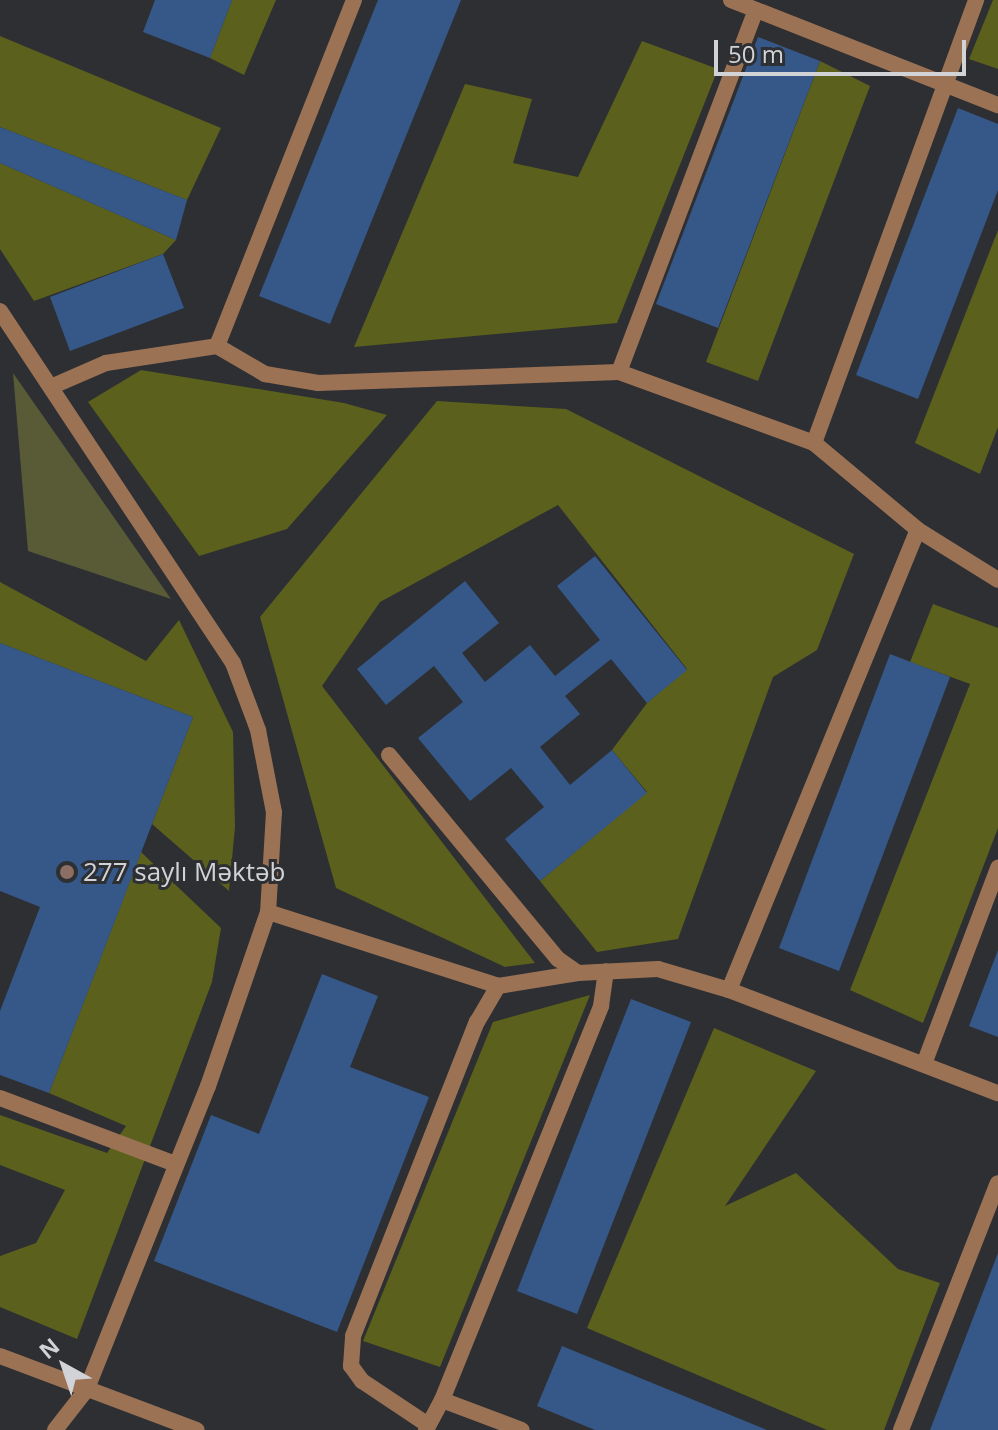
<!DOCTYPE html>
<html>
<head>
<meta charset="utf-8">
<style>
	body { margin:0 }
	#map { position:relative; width:998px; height:1430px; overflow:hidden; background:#2d2f33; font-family:"Open Sans",sans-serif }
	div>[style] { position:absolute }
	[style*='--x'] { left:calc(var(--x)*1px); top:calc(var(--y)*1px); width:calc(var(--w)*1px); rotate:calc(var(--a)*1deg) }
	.green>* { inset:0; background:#585b36 }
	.forest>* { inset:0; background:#5b601c }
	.building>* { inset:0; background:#355889 }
	.service>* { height:16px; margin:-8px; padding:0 8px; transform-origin:8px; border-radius:8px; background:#9c7255 }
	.minor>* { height:16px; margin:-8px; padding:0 8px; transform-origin:8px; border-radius:8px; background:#9c7255 }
	.dots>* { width:22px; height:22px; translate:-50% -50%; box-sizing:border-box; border:4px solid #2d2f33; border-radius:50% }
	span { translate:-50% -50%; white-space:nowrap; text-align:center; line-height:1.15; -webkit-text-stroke:6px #2d2f33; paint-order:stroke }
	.poi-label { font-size:26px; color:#d1d3d6 }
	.left { translate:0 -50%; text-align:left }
	.north { position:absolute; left:24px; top:1326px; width:80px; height:80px; -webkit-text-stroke:6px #2d2f33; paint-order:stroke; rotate:320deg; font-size:22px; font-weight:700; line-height:32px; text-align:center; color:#d1d3d6 }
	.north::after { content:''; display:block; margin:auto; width:28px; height:36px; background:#d1d3d6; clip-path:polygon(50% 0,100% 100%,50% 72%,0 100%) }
	.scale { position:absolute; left:714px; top:40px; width:252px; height:36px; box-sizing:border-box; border:4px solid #d1d3d6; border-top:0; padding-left:10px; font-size:24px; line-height:28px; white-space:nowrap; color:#d1d3d6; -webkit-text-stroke:6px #2d2f33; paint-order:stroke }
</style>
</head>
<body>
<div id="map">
	<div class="green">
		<div style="clip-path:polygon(13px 373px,171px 599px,28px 551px)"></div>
	</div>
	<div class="forest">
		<div style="clip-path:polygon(232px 0,276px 0,244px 75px,210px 58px)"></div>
		<div style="clip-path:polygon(993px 0,998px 0,998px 69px,969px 59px)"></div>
		<div style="clip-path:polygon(0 36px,221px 128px,187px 200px,0 127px)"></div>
		<div style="clip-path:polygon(642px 41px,718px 69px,617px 323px,354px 347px,465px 84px,532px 99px,513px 163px,578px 177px)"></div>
		<div style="clip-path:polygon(820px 61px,870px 86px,758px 381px,706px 362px)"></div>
		<div style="clip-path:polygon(0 163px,176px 240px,163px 254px,34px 301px,0 249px)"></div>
		<div style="clip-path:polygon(998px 230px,998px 427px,980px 474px,915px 443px)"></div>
		<div style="clip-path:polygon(141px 370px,344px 403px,387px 415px,287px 529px,199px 556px,88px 402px)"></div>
		<div style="clip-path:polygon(437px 401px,566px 409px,854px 554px,817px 650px,773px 677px,678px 939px,597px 952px,540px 881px,647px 792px,612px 750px,647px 703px,687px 669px,558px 505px,380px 602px,322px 686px,535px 963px,505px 967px,336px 888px,260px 617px)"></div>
		<div style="clip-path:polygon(0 582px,146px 661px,179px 620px,233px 732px,235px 827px,229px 891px,152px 824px,193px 717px,0 643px)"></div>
		<div style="clip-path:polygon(933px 604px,998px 628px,998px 828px,923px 1023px,850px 990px,970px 684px,910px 662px)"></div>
		<div style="clip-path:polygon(141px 852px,221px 928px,212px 982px,77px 1339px,0 1307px,0 1256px,36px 1243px,65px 1190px,0 1165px,0 1115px,107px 1153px,126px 1126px,49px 1093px)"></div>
		<div style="clip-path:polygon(590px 995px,440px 1367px,363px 1341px,493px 1022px)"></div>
		<div style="clip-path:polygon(714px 1028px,816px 1071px,725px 1206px,796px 1173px,898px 1269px,940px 1283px,884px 1430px,827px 1430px,587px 1328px)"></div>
	</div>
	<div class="building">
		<div style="clip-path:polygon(155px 0,232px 0,210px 58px,143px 32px)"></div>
		<div style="clip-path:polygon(378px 0,461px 0,330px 324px,259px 296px)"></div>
		<div style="clip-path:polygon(758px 37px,820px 61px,718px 328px,656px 304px)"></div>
		<div style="clip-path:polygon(958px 108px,998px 124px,998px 190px,918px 399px,856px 375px)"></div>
		<div style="clip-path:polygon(0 127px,187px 200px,176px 240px,0 163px)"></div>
		<div style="clip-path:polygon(163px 254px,184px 308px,70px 351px,50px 297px)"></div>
		<div style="clip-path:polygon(595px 556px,687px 670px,647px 703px,611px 659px,565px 696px,580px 714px,540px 747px,570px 785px,612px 750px,647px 793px,540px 881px,505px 839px,544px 807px,511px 768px,470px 801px,418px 738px,463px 702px,434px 666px,386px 705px,357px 669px,465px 581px,499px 623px,462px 653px,485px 682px,530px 645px,555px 676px,600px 640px,557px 586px)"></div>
		<div style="clip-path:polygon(0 643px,193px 717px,49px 1093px,0 1075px,0 1011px,40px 907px,0 891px)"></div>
		<div style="clip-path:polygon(890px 654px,950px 677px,839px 971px,779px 948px)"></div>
		<div style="clip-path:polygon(998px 950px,998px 1037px,969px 1026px)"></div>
		<div style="clip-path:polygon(322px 974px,378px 996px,350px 1067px,429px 1097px,337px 1332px,154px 1261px,211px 1115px,259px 1134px)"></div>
		<div style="clip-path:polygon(631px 999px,691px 1022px,577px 1314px,517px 1291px)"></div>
		<div style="clip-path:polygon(998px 1253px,998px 1430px,930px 1430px)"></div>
		<div style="clip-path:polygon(562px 1346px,767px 1430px,595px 1430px,537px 1406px)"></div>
	</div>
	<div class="service">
		<div style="--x:731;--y:0;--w:287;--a:21.5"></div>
		<div style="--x:217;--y:346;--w:372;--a:-68.4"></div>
		<div style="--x:619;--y:372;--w:387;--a:-69.3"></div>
		<div style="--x:53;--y:386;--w:58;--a:-23.5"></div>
		<div style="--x:106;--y:363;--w:112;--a:-8.7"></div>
		<div style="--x:217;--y:346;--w:56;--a:30.3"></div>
		<div style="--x:265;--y:374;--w:54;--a:9.6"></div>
		<div style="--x:318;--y:383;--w:301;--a:-2.1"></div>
		<div style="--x:619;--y:372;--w:208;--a:20"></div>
		<div style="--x:814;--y:443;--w:136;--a:39.9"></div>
		<div style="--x:918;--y:530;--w:94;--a:32"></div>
		<div style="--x:814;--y:443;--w:472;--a:-69.9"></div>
		<div style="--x:389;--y:755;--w:265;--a:50.4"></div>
		<div style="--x:558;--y:959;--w:24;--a:35"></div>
		<div style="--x:268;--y:912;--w:242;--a:17.8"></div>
		<div style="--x:498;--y:986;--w:81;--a:-9.2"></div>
		<div style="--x:578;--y:973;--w:80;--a:-2.9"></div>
		<div style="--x:658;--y:969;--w:74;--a:16.5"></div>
		<div style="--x:729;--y:990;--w:288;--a:21"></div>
		<div style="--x:729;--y:990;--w:497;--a:-67.7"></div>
		<div style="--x:924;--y:1064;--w:210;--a:-69.3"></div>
		<div style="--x:0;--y:1098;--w:188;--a:20.6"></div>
		<div style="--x:442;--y:1400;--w:425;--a:-68"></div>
		<div style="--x:601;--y:1006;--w:35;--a:-82"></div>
		<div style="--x:428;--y:1425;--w:79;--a:-146.3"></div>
		<div style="--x:362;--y:1381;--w:19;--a:-126"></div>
		<div style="--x:351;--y:1366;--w:30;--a:-86"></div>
		<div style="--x:353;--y:1336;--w:338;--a:-68.5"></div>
		<div style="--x:477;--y:1022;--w:42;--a:-59.7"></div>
		<div style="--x:55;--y:1430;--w:52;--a:-52"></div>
		<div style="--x:426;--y:1430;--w:34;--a:-62"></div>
		<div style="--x:442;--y:1400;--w:85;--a:20.6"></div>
		<div style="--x:901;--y:1430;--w:265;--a:-68.6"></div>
	</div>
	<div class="minor">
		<div style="--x:0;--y:311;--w:422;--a:56.5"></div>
		<div style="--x:233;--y:663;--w:72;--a:69.5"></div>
		<div style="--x:258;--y:730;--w:84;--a:79"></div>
		<div style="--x:274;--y:812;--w:100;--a:93.4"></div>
		<div style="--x:268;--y:912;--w:184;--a:109"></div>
		<div style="--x:208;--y:1086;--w:326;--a:111.8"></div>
		<div style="--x:0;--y:1356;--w:210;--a:20.6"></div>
	</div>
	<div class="dots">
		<div style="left:67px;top:872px;background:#8d6e63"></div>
	</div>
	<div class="poi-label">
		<span class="left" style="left:83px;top:872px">277 saylı Məktəb</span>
	</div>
	<div class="north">N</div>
	<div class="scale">50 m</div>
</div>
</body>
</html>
